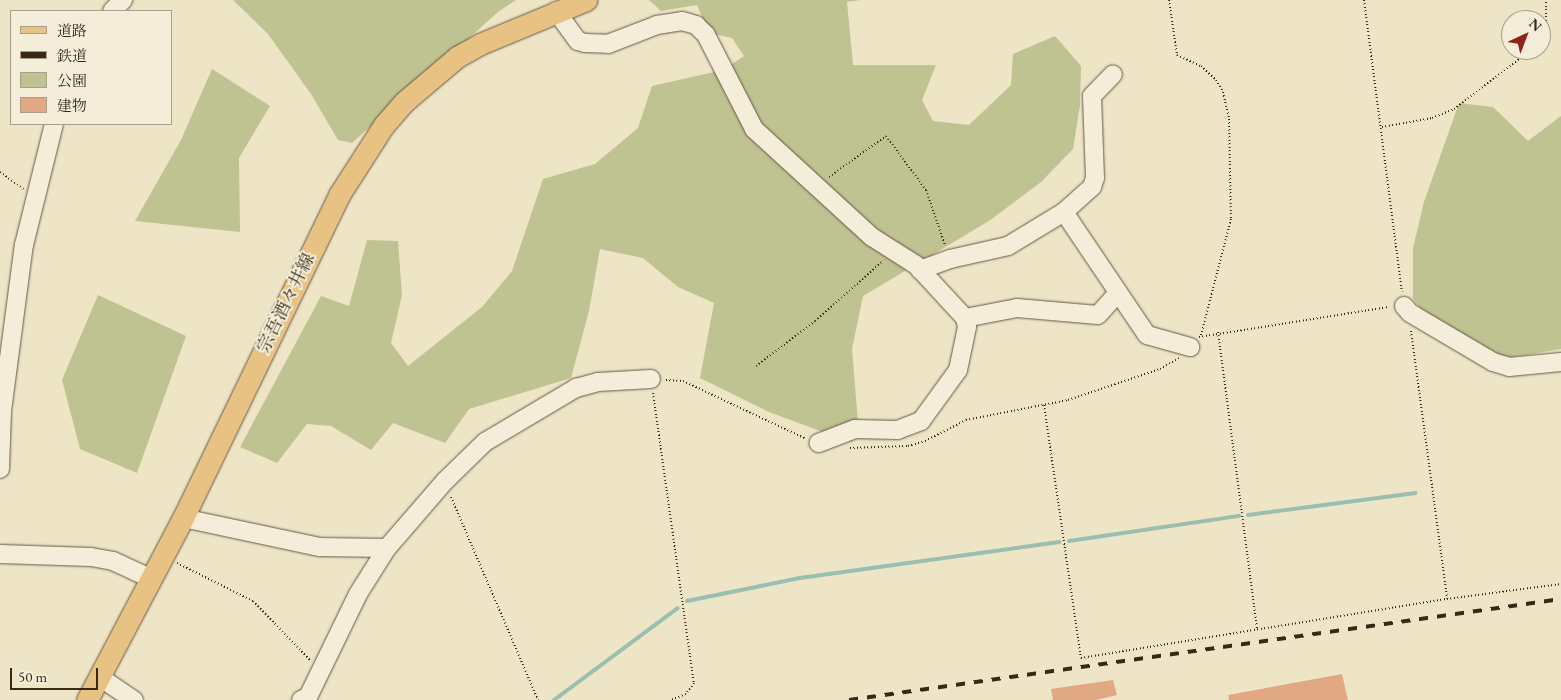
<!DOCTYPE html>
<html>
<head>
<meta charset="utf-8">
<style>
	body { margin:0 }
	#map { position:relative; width:1561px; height:700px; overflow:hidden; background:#eee4c6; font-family:"EB Garamond","Noto Serif JP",serif }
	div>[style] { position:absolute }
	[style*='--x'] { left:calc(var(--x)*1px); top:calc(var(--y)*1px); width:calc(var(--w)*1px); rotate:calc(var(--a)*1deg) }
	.green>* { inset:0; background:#bfc291 }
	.stream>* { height:4px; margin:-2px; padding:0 2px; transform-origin:2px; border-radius:2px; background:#9abfb0 }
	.building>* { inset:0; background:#e0a984 }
	.path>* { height:2px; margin-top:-1px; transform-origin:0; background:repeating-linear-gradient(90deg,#392718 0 1px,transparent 0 3.5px) }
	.roads { filter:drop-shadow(0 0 1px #665644) drop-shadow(0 0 1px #665644) }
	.minor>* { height:18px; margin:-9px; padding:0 9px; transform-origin:9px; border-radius:9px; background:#f4edda }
	.major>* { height:21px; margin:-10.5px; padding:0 10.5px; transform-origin:10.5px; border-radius:10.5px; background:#e7c283 }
	.rail>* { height:4px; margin-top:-2px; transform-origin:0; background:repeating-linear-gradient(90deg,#392718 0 9px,transparent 0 18px) }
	span { translate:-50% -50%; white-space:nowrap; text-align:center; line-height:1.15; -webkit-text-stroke:4px #f4edda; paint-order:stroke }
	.street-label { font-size:18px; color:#392718 }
	.legend { position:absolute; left:10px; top:10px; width:162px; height:115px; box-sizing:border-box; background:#f4edda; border:1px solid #a99e8c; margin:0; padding:6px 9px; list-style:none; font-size:15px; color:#392718 }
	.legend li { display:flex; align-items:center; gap:10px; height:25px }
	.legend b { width:25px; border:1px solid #a99e8c }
	.north { position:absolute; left:1501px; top:10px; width:50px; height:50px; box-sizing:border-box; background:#f4edda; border:1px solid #a99e8c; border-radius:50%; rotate:43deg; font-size:14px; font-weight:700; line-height:20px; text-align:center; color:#392718 }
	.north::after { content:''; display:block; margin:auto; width:18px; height:22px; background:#8f2418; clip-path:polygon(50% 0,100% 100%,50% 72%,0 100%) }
	.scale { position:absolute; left:10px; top:668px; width:88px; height:22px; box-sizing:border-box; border:2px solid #392718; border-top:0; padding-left:6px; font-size:15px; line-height:18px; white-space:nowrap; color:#392718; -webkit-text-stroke:4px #f4edda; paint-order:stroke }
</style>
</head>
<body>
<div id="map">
	<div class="green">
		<div style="clip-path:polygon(233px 0,516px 0,498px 12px,352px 143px,338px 140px,311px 94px,268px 34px)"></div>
		<div style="clip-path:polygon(649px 0,860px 0,847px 2px,853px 65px,936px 65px,922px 100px,933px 121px,969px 125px,1011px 85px,1013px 54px,1055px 36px,1081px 66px,1080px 105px,1073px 149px,1041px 182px,989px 221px,863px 296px,852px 349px,859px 435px,850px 442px,769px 412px,700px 378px,714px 303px,678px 287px,643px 258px,600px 249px,589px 311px,571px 378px,469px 409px,445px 443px,393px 423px,371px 450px,331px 426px,307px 424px,277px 463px,240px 447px,321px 296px,349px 306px,367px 240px,398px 241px,402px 295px,391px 343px,408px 366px,482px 307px,512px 271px,543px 179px,595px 164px,638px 128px,652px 86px,723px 70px,744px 56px,732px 38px,714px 34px,697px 36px,702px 17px,697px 5px,661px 11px)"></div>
		<div style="clip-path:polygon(212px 69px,270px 106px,239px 158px,240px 232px,135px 221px,181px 140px)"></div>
		<div style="clip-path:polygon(1459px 103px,1493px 107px,1528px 141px,1561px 116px,1561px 349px,1501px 359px,1434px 325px,1413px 299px,1413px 248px,1424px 202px)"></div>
		<div style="clip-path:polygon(98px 295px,186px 336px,137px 473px,80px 449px,62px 380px)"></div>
	</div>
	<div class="stream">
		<div style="--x:1248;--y:515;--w:169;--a:-7.5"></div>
		<div style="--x:1069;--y:541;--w:172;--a:-8.4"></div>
		<div style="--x:687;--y:601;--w:115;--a:-11.5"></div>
		<div style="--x:800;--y:578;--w:262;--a:-7.9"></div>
		<div style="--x:554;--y:700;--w:154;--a:-36.6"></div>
	</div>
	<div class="building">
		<div style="clip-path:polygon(1342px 674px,1348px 700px,1229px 700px,1228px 695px)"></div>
		<div style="clip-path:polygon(1113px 680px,1117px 695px,1096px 700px,1053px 700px,1051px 689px)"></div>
	</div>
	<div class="path">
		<div style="--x:1169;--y:0;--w:56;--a:81.7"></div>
		<div style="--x:1177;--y:55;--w:26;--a:25"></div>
		<div style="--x:1201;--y:66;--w:21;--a:43"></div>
		<div style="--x:1216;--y:80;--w:14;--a:60"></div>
		<div style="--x:1223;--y:92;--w:28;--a:77"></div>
		<div style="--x:1229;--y:119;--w:100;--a:88.9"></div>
		<div style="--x:1231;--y:219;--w:120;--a:104.5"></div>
		<div style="--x:1364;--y:0;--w:294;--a:82.6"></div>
		<div style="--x:1541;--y:42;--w:6;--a:-39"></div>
		<div style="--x:1546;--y:38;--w:38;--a:-90"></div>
		<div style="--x:1382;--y:127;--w:51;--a:-10.2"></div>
		<div style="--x:1432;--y:118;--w:24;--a:-22"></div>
		<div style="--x:1454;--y:109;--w:97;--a:-37.5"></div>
		<div style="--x:0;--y:172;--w:29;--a:36"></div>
		<div style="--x:829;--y:177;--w:70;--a:-35.7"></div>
		<div style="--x:886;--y:136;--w:67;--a:53.5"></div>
		<div style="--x:926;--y:190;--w:58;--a:70.9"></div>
		<div style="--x:1411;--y:331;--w:270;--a:82.3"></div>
		<div style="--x:1218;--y:332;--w:300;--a:82.5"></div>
		<div style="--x:1199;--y:337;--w:192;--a:-9"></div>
		<div style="--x:756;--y:366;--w:74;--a:-37.3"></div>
		<div style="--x:815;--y:321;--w:91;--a:-41.4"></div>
		<div style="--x:666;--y:380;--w:17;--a:3"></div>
		<div style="--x:683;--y:381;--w:136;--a:25.2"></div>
		<div style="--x:653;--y:393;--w:293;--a:82"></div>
		<div style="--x:694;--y:683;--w:14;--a:126"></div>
		<div style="--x:686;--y:694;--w:16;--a:158"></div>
		<div style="--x:1044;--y:405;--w:256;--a:81.7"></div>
		<div style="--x:1081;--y:658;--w:371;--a:-9.2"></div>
		<div style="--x:1447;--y:599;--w:115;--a:-7.5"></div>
		<div style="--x:850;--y:448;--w:58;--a:-2"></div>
		<div style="--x:908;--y:446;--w:18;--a:-16"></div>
		<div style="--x:925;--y:441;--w:46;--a:-27.1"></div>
		<div style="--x:966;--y:420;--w:104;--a:-11.1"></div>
		<div style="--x:1068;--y:400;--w:97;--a:-18.6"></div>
		<div style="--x:1160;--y:369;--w:22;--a:-30"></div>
		<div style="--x:451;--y:497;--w:221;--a:66.8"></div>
		<div style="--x:177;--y:563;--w:85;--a:26.6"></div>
		<div style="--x:253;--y:601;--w:82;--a:46"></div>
	</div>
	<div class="roads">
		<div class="minor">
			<div style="--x:112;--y:11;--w:16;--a:-45"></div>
			<div style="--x:556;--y:11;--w:37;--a:54"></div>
			<div style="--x:578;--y:41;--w:7;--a:16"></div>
			<div style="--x:585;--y:43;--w:23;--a:2"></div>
			<div style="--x:608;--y:44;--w:53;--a:-21.2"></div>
			<div style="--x:657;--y:25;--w:25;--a:-9"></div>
			<div style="--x:682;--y:21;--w:15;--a:16"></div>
			<div style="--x:696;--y:25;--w:14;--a:45"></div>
			<div style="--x:706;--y:35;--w:106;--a:62.9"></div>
			<div style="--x:754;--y:129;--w:160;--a:42.5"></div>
			<div style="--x:872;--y:237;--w:52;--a:32.5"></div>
			<div style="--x:916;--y:265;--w:72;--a:47.2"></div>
			<div style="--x:965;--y:318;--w:9;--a:77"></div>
			<div style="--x:967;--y:327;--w:44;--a:101.8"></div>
			<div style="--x:958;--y:370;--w:63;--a:126"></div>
			<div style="--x:921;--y:421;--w:25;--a:159"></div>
			<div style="--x:898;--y:430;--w:43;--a:-178.7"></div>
			<div style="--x:855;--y:429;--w:39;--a:159"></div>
			<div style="--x:1064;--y:212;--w:148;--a:56"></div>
			<div style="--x:1147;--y:335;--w:45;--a:15.6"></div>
			<div style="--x:920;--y:270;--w:32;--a:-20"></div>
			<div style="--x:950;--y:259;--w:59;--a:-12.6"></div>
			<div style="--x:1008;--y:246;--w:66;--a:-31.3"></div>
			<div style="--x:1064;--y:212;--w:38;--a:-42"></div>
			<div style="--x:1092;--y:187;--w:9;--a:-72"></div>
			<div style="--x:1095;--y:178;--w:82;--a:-92.1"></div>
			<div style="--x:1092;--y:96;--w:30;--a:-46"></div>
			<div style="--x:1404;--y:306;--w:9;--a:49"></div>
			<div style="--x:1410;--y:313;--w:96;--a:30.6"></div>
			<div style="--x:1493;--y:362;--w:17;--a:17"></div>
			<div style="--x:1509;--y:367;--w:52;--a:-5.5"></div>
			<div style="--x:965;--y:318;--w:53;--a:-10.9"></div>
			<div style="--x:1017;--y:308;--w:81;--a:4.9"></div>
			<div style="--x:1098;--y:315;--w:30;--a:-48"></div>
			<div style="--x:0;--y:469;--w:58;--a:-88"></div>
			<div style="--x:2;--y:411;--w:167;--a:-82.5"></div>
			<div style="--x:24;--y:245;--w:125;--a:-76.1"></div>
			<div style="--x:183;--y:518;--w:140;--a:12"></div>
			<div style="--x:320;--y:547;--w:67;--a:0.9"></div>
			<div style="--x:0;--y:554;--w:91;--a:1.9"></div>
			<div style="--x:91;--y:557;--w:22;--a:10"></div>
			<div style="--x:113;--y:561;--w:43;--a:24.8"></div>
			<div style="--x:101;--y:678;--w:40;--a:34"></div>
			<div style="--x:301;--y:700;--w:8;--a:-23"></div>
			<div style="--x:308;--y:697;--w:114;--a:-64.1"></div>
			<div style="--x:358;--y:594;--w:54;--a:-57.8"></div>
			<div style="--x:387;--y:548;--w:89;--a:-49.1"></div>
			<div style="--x:445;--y:481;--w:56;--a:-44.3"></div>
			<div style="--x:485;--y:442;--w:106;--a:-30.7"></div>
			<div style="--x:576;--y:388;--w:23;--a:-15"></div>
			<div style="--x:598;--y:382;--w:53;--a:-3.2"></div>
		</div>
		<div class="major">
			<div style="--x:87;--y:700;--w:206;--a:-62.2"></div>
			<div style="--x:183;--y:518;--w:359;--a:-64.2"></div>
			<div style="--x:339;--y:195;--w:83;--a:-57.3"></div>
			<div style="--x:384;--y:125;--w:30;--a:-49"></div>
			<div style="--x:404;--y:102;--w:70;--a:-40.3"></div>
			<div style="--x:457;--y:57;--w:26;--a:-29"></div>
			<div style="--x:480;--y:44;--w:115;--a:-22.5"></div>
		</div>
	</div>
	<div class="rail">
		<div style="--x:849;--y:700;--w:719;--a:-8.07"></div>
	</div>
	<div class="street-label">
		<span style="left:286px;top:303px;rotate:-64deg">宗吾酒々井線</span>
	</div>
	<ul class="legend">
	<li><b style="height:6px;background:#e7c283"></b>道路</li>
	<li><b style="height:6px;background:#392718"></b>鉄道</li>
	<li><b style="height:14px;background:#bfc291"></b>公園</li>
	<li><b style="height:14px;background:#e0a984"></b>建物</li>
	</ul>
	<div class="north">N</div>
	<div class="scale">50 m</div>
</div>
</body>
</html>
